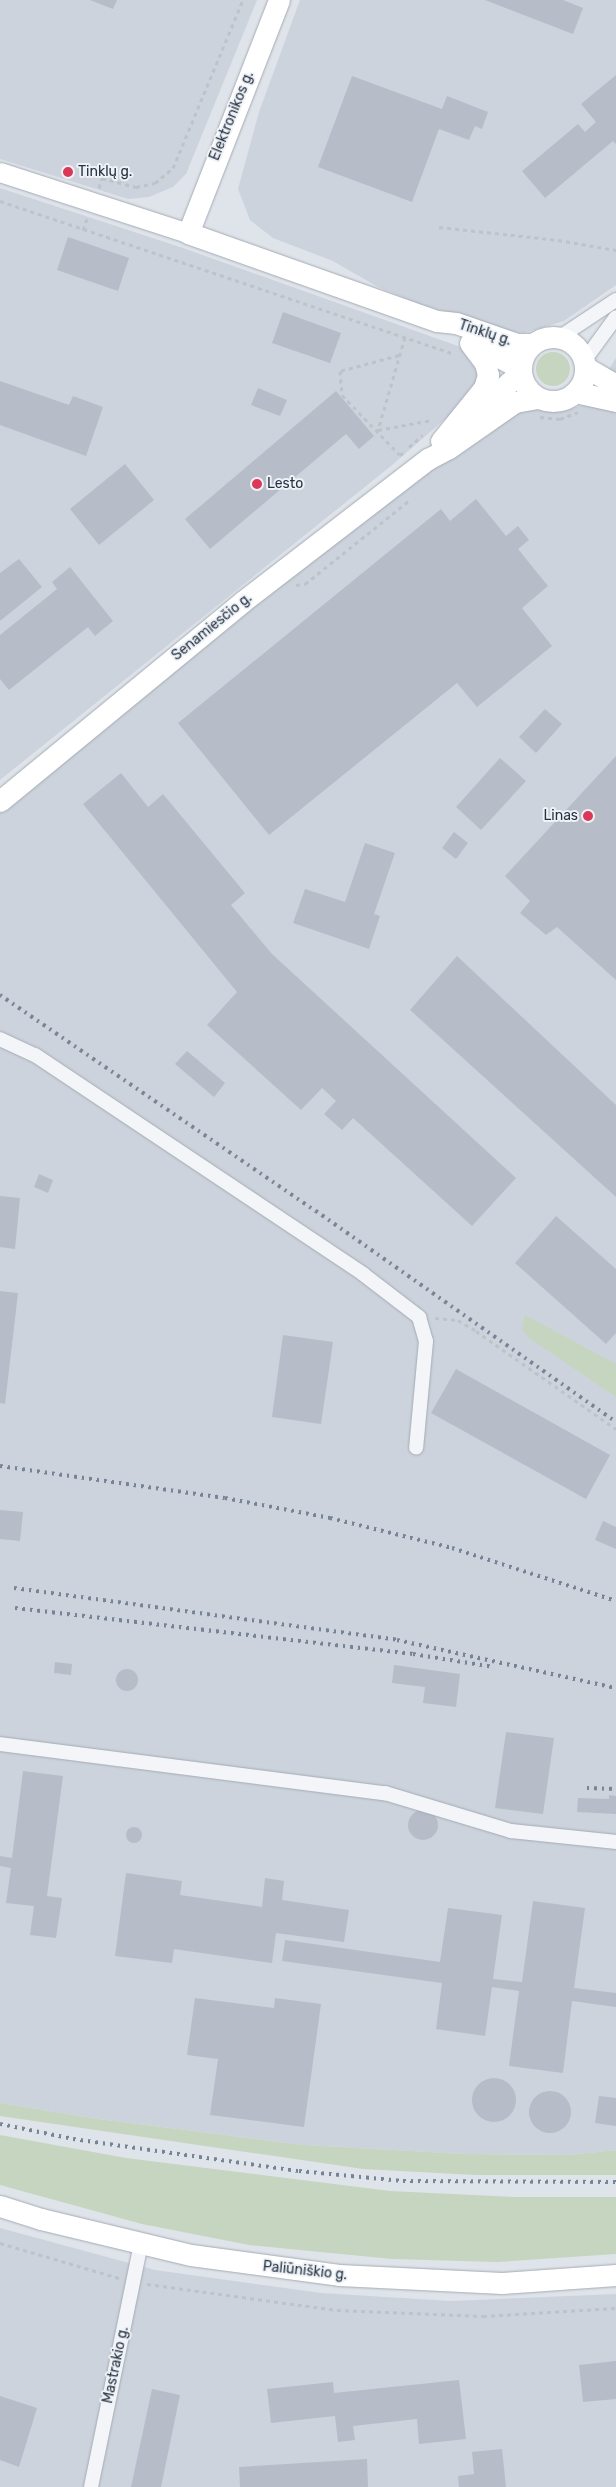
<!DOCTYPE html>
<html>
<head>
<meta charset="utf-8">
<style>
	body { margin:0 }
	#map { position:relative; width:616px; height:2487px; overflow:hidden; background:#dfe4ea; font-family:Rubik,sans-serif }
	div>[style] { position:absolute }
	[style*='--x'] { left:calc(var(--x)*1px); top:calc(var(--y)*1px); width:calc(var(--w)*1px); rotate:calc(var(--a)*1deg) }
	.built>* { inset:0; background:#cdd3dc }
	.green>* { inset:0; background:#c6d5c0 }
	.round { border-radius:50% }
	.building>* { inset:0; background:#b6bdc8 }
	.path>* { height:3px; margin-top:-1.5px; transform-origin:0; background:repeating-linear-gradient(90deg,#bec2c9 0 4px,transparent 0 8px) }
	.roads { filter:drop-shadow(0 0 1px #a4abb5) drop-shadow(0 0 1px #a4abb5) }
	.street>* { height:14px; margin:-7px; padding:0 7px; transform-origin:7px; border-radius:7px; background:#f3f5f8 }
	.secondary>* { height:19px; margin:-9.5px; padding:0 9.5px; transform-origin:9.5px; border-radius:9.5px; background:#fff }
	.primary>* { height:21px; margin:-10.5px; padding:0 10.5px; transform-origin:10.5px; border-radius:10.5px; background:#fff }
	.primary>.ring { margin:-10.5px; padding:0; box-sizing:content-box; background:none; border:21px solid #fff; border-radius:50% }
	.rail>* { height:4px; margin-top:-2px; transform-origin:0; background:repeating-linear-gradient(90deg,#778495 0 2.5px,transparent 0 7.5px) }
	.dots>* { width:14px; height:14px; translate:-50% -50%; box-sizing:border-box; border:2px solid #eff3f7; border-radius:50% }
	span { translate:-50% -50%; white-space:nowrap; text-align:center; line-height:1.15; -webkit-text-stroke:4px #eff3f7; paint-order:stroke }
	.street-label { font-size:14px; color:#273243 }
	.poi-label { font-size:14px; color:#273243 }
	.left { translate:0 -50%; text-align:left }
	.right { translate:-100% -50%; text-align:right }
</style>
</head>
<body>
<div id="map">
	<div class="built">
		<div style="clip-path:polygon(0 0,257px 0,186px 174px,173px 187px,149px 197px,128px 199px,0 159px)"></div>
		<div style="clip-path:polygon(300px 0,616px 0,616px 285px,564px 321px,524px 333px,509px 331px,419px 304px,378px 287px,333px 261px,273px 238px,250px 220px,238px 189px,259px 112px)"></div>
		<div style="clip-path:polygon(0 188px,183px 248px,469px 350px,479px 363px,480px 381px,460px 406px,391px 466px,0 780px)"></div>
		<div style="clip-path:polygon(616px 358px,616px 2150px,569px 2155px,464px 2154px,304px 2145px,91px 2118px,0 2103px,0 811px,248px 607px,474px 437px,528px 406px,558px 412px,587px 404px)"></div>
		<div style="clip-path:polygon(0 2228px,155px 2270px,321px 2293px,451px 2301px,616px 2294px,616px 2487px,0 2487px)"></div>
	</div>
	<div class="green">
		<div class="round" style="left:536px;top:352px;width:34px;height:34px"></div>
		<div style="clip-path:polygon(525px 1315px,616px 1364px,616px 1397px,529px 1338px,522px 1329px)"></div>
		<div style="clip-path:polygon(0 2103px,91px 2118px,304px 2145px,464px 2154px,569px 2155px,616px 2150px,616px 2175px,475px 2175px,363px 2169px,0 2116px)"></div>
		<div style="clip-path:polygon(0 2135px,126px 2158px,390px 2191px,513px 2197px,616px 2197px,616px 2254px,497px 2262px,392px 2259px,249px 2245px,142px 2224px,0 2185px)"></div>
	</div>
	<div class="building">
		<div style="clip-path:polygon(90px 0,117px 0,113px 9px)"></div>
		<div style="clip-path:polygon(485px 0,563px 0,583px 8px,573px 34px)"></div>
		<div style="clip-path:polygon(616px 75px,616px 144px,613px 141px,545px 198px,522px 171px,578px 124px,585px 132px,596px 122px,581px 104px)"></div>
		<div style="clip-path:polygon(352px 76px,442px 109px,447px 96px,488px 112px,482px 129px,475px 126px,469px 140px,439px 129px,412px 202px,318px 167px)"></div>
		<div style="clip-path:polygon(68px 237px,129px 258px,118px 291px,57px 270px)"></div>
		<div style="clip-path:polygon(283px 312px,341px 333px,330px 363px,272px 343px)"></div>
		<div style="clip-path:polygon(0 381px,69px 405px,73px 396px,103px 407px,86px 456px,0 425px)"></div>
		<div style="clip-path:polygon(258px 388px,287px 400px,280px 416px,251px 405px)"></div>
		<div style="clip-path:polygon(336px 391px,374px 436px,359px 449px,346px 434px,210px 549px,185px 519px)"></div>
		<div style="clip-path:polygon(125px 464px,154px 500px,99px 545px,70px 509px)"></div>
		<div style="clip-path:polygon(476px 499px,506px 536px,518px 526px,529px 540px,518px 549px,548px 586px,522px 608px,552px 646px,477px 707px,457px 683px,269px 835px,178px 723px,441px 509px,450px 521px)"></div>
		<div style="clip-path:polygon(19px 559px,42px 587px,0 621px,0 573px)"></div>
		<div style="clip-path:polygon(70px 567px,113px 621px,95px 636px,88px 627px,9px 690px,0 679px,0 635px,57px 589px,52px 582px)"></div>
		<div style="clip-path:polygon(545px 709px,562px 724px,536px 753px,519px 737px)"></div>
		<div style="clip-path:polygon(616px 756px,616px 980px,557px 927px,546px 935px,520px 913px,530px 901px,505px 876px)"></div>
		<div style="clip-path:polygon(500px 758px,526px 781px,481px 830px,456px 807px)"></div>
		<div style="clip-path:polygon(121px 773px,148px 807px,163px 794px,245px 893px,231px 905px,272px 954px,516px 1178px,472px 1226px,353px 1118px,342px 1130px,324px 1114px,336px 1101px,322px 1088px,301px 1110px,207px 1025px,237px 992px,83px 804px)"></div>
		<div style="clip-path:polygon(454px 832px,468px 843px,456px 859px,442px 848px)"></div>
		<div style="clip-path:polygon(365px 843px,395px 853px,374px 914px,380px 916px,369px 949px,293px 923px,305px 889px,345px 902px)"></div>
		<div style="clip-path:polygon(457px 956px,616px 1105px,616px 1197px,410px 1010px)"></div>
		<div style="clip-path:polygon(187px 1051px,225px 1083px,214px 1097px,175px 1064px)"></div>
		<div style="clip-path:polygon(39px 1174px,53px 1180px,48px 1193px,34px 1187px)"></div>
		<div style="clip-path:polygon(0 1196px,20px 1198px,15px 1249px,0 1247px)"></div>
		<div style="clip-path:polygon(556px 1216px,616px 1269px,616px 1333px,606px 1344px,515px 1263px)"></div>
		<div style="clip-path:polygon(0 1291px,18px 1293px,5px 1404px,0 1403px)"></div>
		<div style="clip-path:polygon(283px 1335px,333px 1342px,321px 1424px,272px 1417px)"></div>
		<div style="clip-path:polygon(456px 1369px,610px 1455px,586px 1499px,431px 1413px)"></div>
		<div style="clip-path:polygon(0 1510px,23px 1512px,20px 1541px,0 1539px)"></div>
		<div style="clip-path:polygon(603px 1521px,616px 1527px,616px 1549px,595px 1540px)"></div>
		<div style="clip-path:polygon(55px 1662px,72px 1664px,71px 1675px,54px 1673px)"></div>
		<div style="clip-path:polygon(394px 1665px,460px 1674px,456px 1707px,423px 1703px,425px 1687px,392px 1683px)"></div>
		<div class="round" style="left:116px;top:1669px;width:22px;height:22px"></div>
		<div style="clip-path:polygon(506px 1732px,554px 1738px,543px 1814px,495px 1808px)"></div>
		<div style="clip-path:polygon(23px 1771px,63px 1776px,47px 1896px,62px 1898px,56px 1938px,30px 1935px,34px 1906px,6px 1903px,11px 1868px,0 1866px,0 1856px,12px 1858px)"></div>
		<div style="clip-path:polygon(609px 1795px,616px 1796px,616px 1814px,577px 1812px,578px 1798px,609px 1799px)"></div>
		<div class="round" style="left:408px;top:1810px;width:30px;height:30px"></div>
		<div class="round" style="left:126px;top:1827px;width:16px;height:16px"></div>
		<div style="clip-path:polygon(126px 1873px,182px 1881px,180px 1895px,262px 1907px,265px 1878px,284px 1881px,282px 1900px,349px 1910px,344px 1942px,276px 1933px,272px 1963px,174px 1949px,172px 1963px,115px 1956px)"></div>
		<div style="clip-path:polygon(533px 1901px,585px 1908px,574px 1988px,616px 1993px,616px 2007px,572px 2001px,563px 2073px,509px 2066px,519px 1991px,492px 1987px,485px 2036px,436px 2029px,442px 1983px,282px 1961px,285px 1940px,440px 1962px,448px 1908px,502px 1915px,493px 1979px,522px 1982px)"></div>
		<div style="clip-path:polygon(195px 1998px,274px 2008px,275px 1998px,321px 2004px,304px 2127px,210px 2115px,218px 2059px,187px 2055px)"></div>
		<div class="round" style="left:472px;top:2078px;width:44px;height:44px"></div>
		<div class="round" style="left:529px;top:2091px;width:42px;height:42px"></div>
		<div style="clip-path:polygon(599px 2096px,616px 2098px,616px 2126px,595px 2123px)"></div>
		<div style="clip-path:polygon(616px 2361px,616px 2399px,583px 2402px,579px 2365px)"></div>
		<div style="clip-path:polygon(459px 2380px,466px 2439px,419px 2444px,417px 2419px,353px 2426px,355px 2440px,338px 2442px,335px 2416px,271px 2423px,267px 2389px,333px 2382px,334px 2393px)"></div>
		<div style="clip-path:polygon(152px 2389px,180px 2395px,161px 2487px,131px 2487px)"></div>
		<div style="clip-path:polygon(0 2396px,37px 2408px,19px 2467px,0 2460px)"></div>
		<div style="clip-path:polygon(502px 2449px,506px 2487px,459px 2487px,458px 2476px,474px 2474px,472px 2452px)"></div>
		<div style="clip-path:polygon(367px 2459px,368px 2487px,240px 2487px,239px 2467px)"></div>
	</div>
	<div class="path">
		<div style="--x:99;--y:188;--w:10;--a:-73"></div>
		<div style="--x:102;--y:178;--w:35;--a:15"></div>
		<div style="--x:136;--y:187;--w:19;--a:-12"></div>
		<div style="--x:155;--y:183;--w:23;--a:-40"></div>
		<div style="--x:173;--y:168;--w:182;--a:-67.4"></div>
		<div style="--x:0;--y:201;--w:480;--a:18.6"></div>
		<div style="--x:439;--y:227;--w:120;--a:6.2"></div>
		<div style="--x:558;--y:240;--w:59;--a:9.8"></div>
		<div style="--x:83;--y:230;--w:12;--a:-70"></div>
		<div style="--x:405;--y:337;--w:97;--a:106.2"></div>
		<div style="--x:378;--y:430;--w:55;--a:-10.5"></div>
		<div style="--x:399;--y:355;--w:61;--a:164.8"></div>
		<div style="--x:340;--y:371;--w:24;--a:85"></div>
		<div style="--x:342;--y:395;--w:83;--a:46"></div>
		<div style="--x:400;--y:455;--w:4;--a:-34"></div>
		<div style="--x:540;--y:417;--w:20;--a:6"></div>
		<div style="--x:560;--y:419;--w:19;--a:-21"></div>
		<div style="--x:409;--y:447;--w:18;--a:-41"></div>
		<div style="--x:296;--y:585;--w:9;--a:-6"></div>
		<div style="--x:305;--y:584;--w:134;--a:-38.7"></div>
		<div style="--x:435;--y:1318;--w:23;--a:5"></div>
		<div style="--x:458;--y:1320;--w:21;--a:31"></div>
		<div style="--x:476;--y:1331;--w:171;--a:35"></div>
		<div style="--x:0;--y:2243;--w:124;--a:16.4"></div>
		<div style="--x:147;--y:2284;--w:192;--a:7.8"></div>
		<div style="--x:337;--y:2310;--w:146;--a:2.4"></div>
		<div style="--x:483;--y:2316;--w:133;--a:-3.4"></div>
	</div>
	<div class="roads">
		<div class="street">
			<div style="--x:560;--y:337;--w:67;--a:-33.5"></div>
			<div style="--x:584;--y:361;--w:54;--a:-54"></div>
			<div style="--x:0;--y:1039;--w:38;--a:25"></div>
			<div style="--x:35;--y:1055;--w:394;--a:33.7"></div>
			<div style="--x:363;--y:1274;--w:71;--a:37.5"></div>
			<div style="--x:419;--y:1317;--w:25;--a:74"></div>
			<div style="--x:426;--y:1341;--w:107;--a:95.3"></div>
			<div style="--x:0;--y:1744;--w:388;--a:7.3"></div>
			<div style="--x:385;--y:1793;--w:132;--a:16.8"></div>
			<div style="--x:511;--y:1831;--w:106;--a:6"></div>
			<div style="--x:91;--y:2487;--w:248;--a:-78.4"></div>
		</div>
		<div class="secondary">
			<div style="--x:0;--y:172;--w:198;--a:18"></div>
		</div>
		<div class="primary">
			<div style="--x:279;--y:0;--w:250;--a:111.3"></div>
			<div style="--x:188;--y:233;--w:264;--a:19.5"></div>
			<div style="--x:437;--y:321;--w:19;--a:6"></div>
			<div style="--x:456;--y:323;--w:65;--a:19"></div>
			<div style="--x:517;--y:344;--w:15;--a:0"></div>
			<div class="ring" style="left:521px;top:337px;width:43px;height:43px"></div>
			<div style="--x:474;--y:344;--w:52;--a:27.6"></div>
			<div style="--x:585;--y:367;--w:36;--a:30"></div>
			<div style="--x:575;--y:392;--w:42;--a:12.4"></div>
			<div style="--x:464;--y:422;--w:76;--a:-41.3"></div>
			<div style="--x:441;--y:441;--w:68;--a:-50.9"></div>
			<div style="--x:484;--y:388;--w:14;--a:-73"></div>
			<div style="--x:488;--y:375;--w:12;--a:-104"></div>
			<div style="--x:485;--y:363;--w:25;--a:-127"></div>
			<div style="--x:0;--y:801;--w:313;--a:-39.4"></div>
			<div style="--x:242;--y:602;--w:235;--a:-37.6"></div>
			<div style="--x:428;--y:459;--w:24;--a:-28"></div>
			<div style="--x:449;--y:448;--w:80;--a:-34.9"></div>
			<div style="--x:515;--y:402;--w:23;--a:-10"></div>
			<div style="--x:0;--y:2206;--w:43;--a:17.6"></div>
			<div style="--x:41;--y:2219;--w:154;--a:13.5"></div>
			<div style="--x:191;--y:2255;--w:149;--a:7.7"></div>
			<div style="--x:339;--y:2275;--w:163;--a:2.8"></div>
			<div style="--x:502;--y:2283;--w:114;--a:-4"></div>
		</div>
	</div>
	<div class="rail">
		<div style="--x:0;--y:995;--w:383;--a:34.4"></div>
		<div style="--x:316;--y:1211;--w:367;--a:35.1"></div>
		<div style="--x:0;--y:1466;--w:227;--a:8.1"></div>
		<div style="--x:225;--y:1498;--w:107;--a:10.8"></div>
		<div style="--x:330;--y:1518;--w:126;--a:13.8"></div>
		<div style="--x:452;--y:1548;--w:172;--a:17.9"></div>
		<div style="--x:14;--y:1588;--w:387;--a:7.7"></div>
		<div style="--x:397;--y:1640;--w:224;--a:12.4"></div>
		<div style="--x:15;--y:1608;--w:401;--a:6.6"></div>
		<div style="--x:413;--y:1654;--w:82;--a:9.1"></div>
		<div style="--x:587;--y:1788;--w:29;--a:2"></div>
		<div style="--x:0;--y:2124;--w:75;--a:11.6"></div>
		<div style="--x:73;--y:2139;--w:228;--a:8.1"></div>
		<div style="--x:299;--y:2171;--w:104;--a:5.5"></div>
		<div style="--x:403;--y:2181;--w:213;--a:0.3"></div>
	</div>
	<div class="dots">
		<div style="left:68px;top:172px;background:#db3857"></div>
		<div style="left:257px;top:484px;background:#db3857"></div>
		<div style="left:588px;top:816px;background:#db3857"></div>
	</div>
	<div class="street-label">
		<span style="left:232px;top:116px;rotate:-68deg">Elektronikos g.</span>
		<span style="left:485px;top:333px;rotate:18deg">Tinklų g.</span>
		<span style="left:212px;top:627px;rotate:-39deg">Senamiesčio g.</span>
		<span style="left:305px;top:2271px;rotate:6deg">Paliūniškio g.</span>
		<span style="left:116px;top:2365px;rotate:-78deg">Mastrakio g.</span>
	</div>
	<div class="poi-label">
		<span class="left" style="left:78px;top:172px">Tinklų g.</span>
		<span class="left" style="left:267px;top:484px">Lesto</span>
		<span class="right" style="left:578px;top:816px">Linas</span>
	</div>
</div>
</body>
</html>
